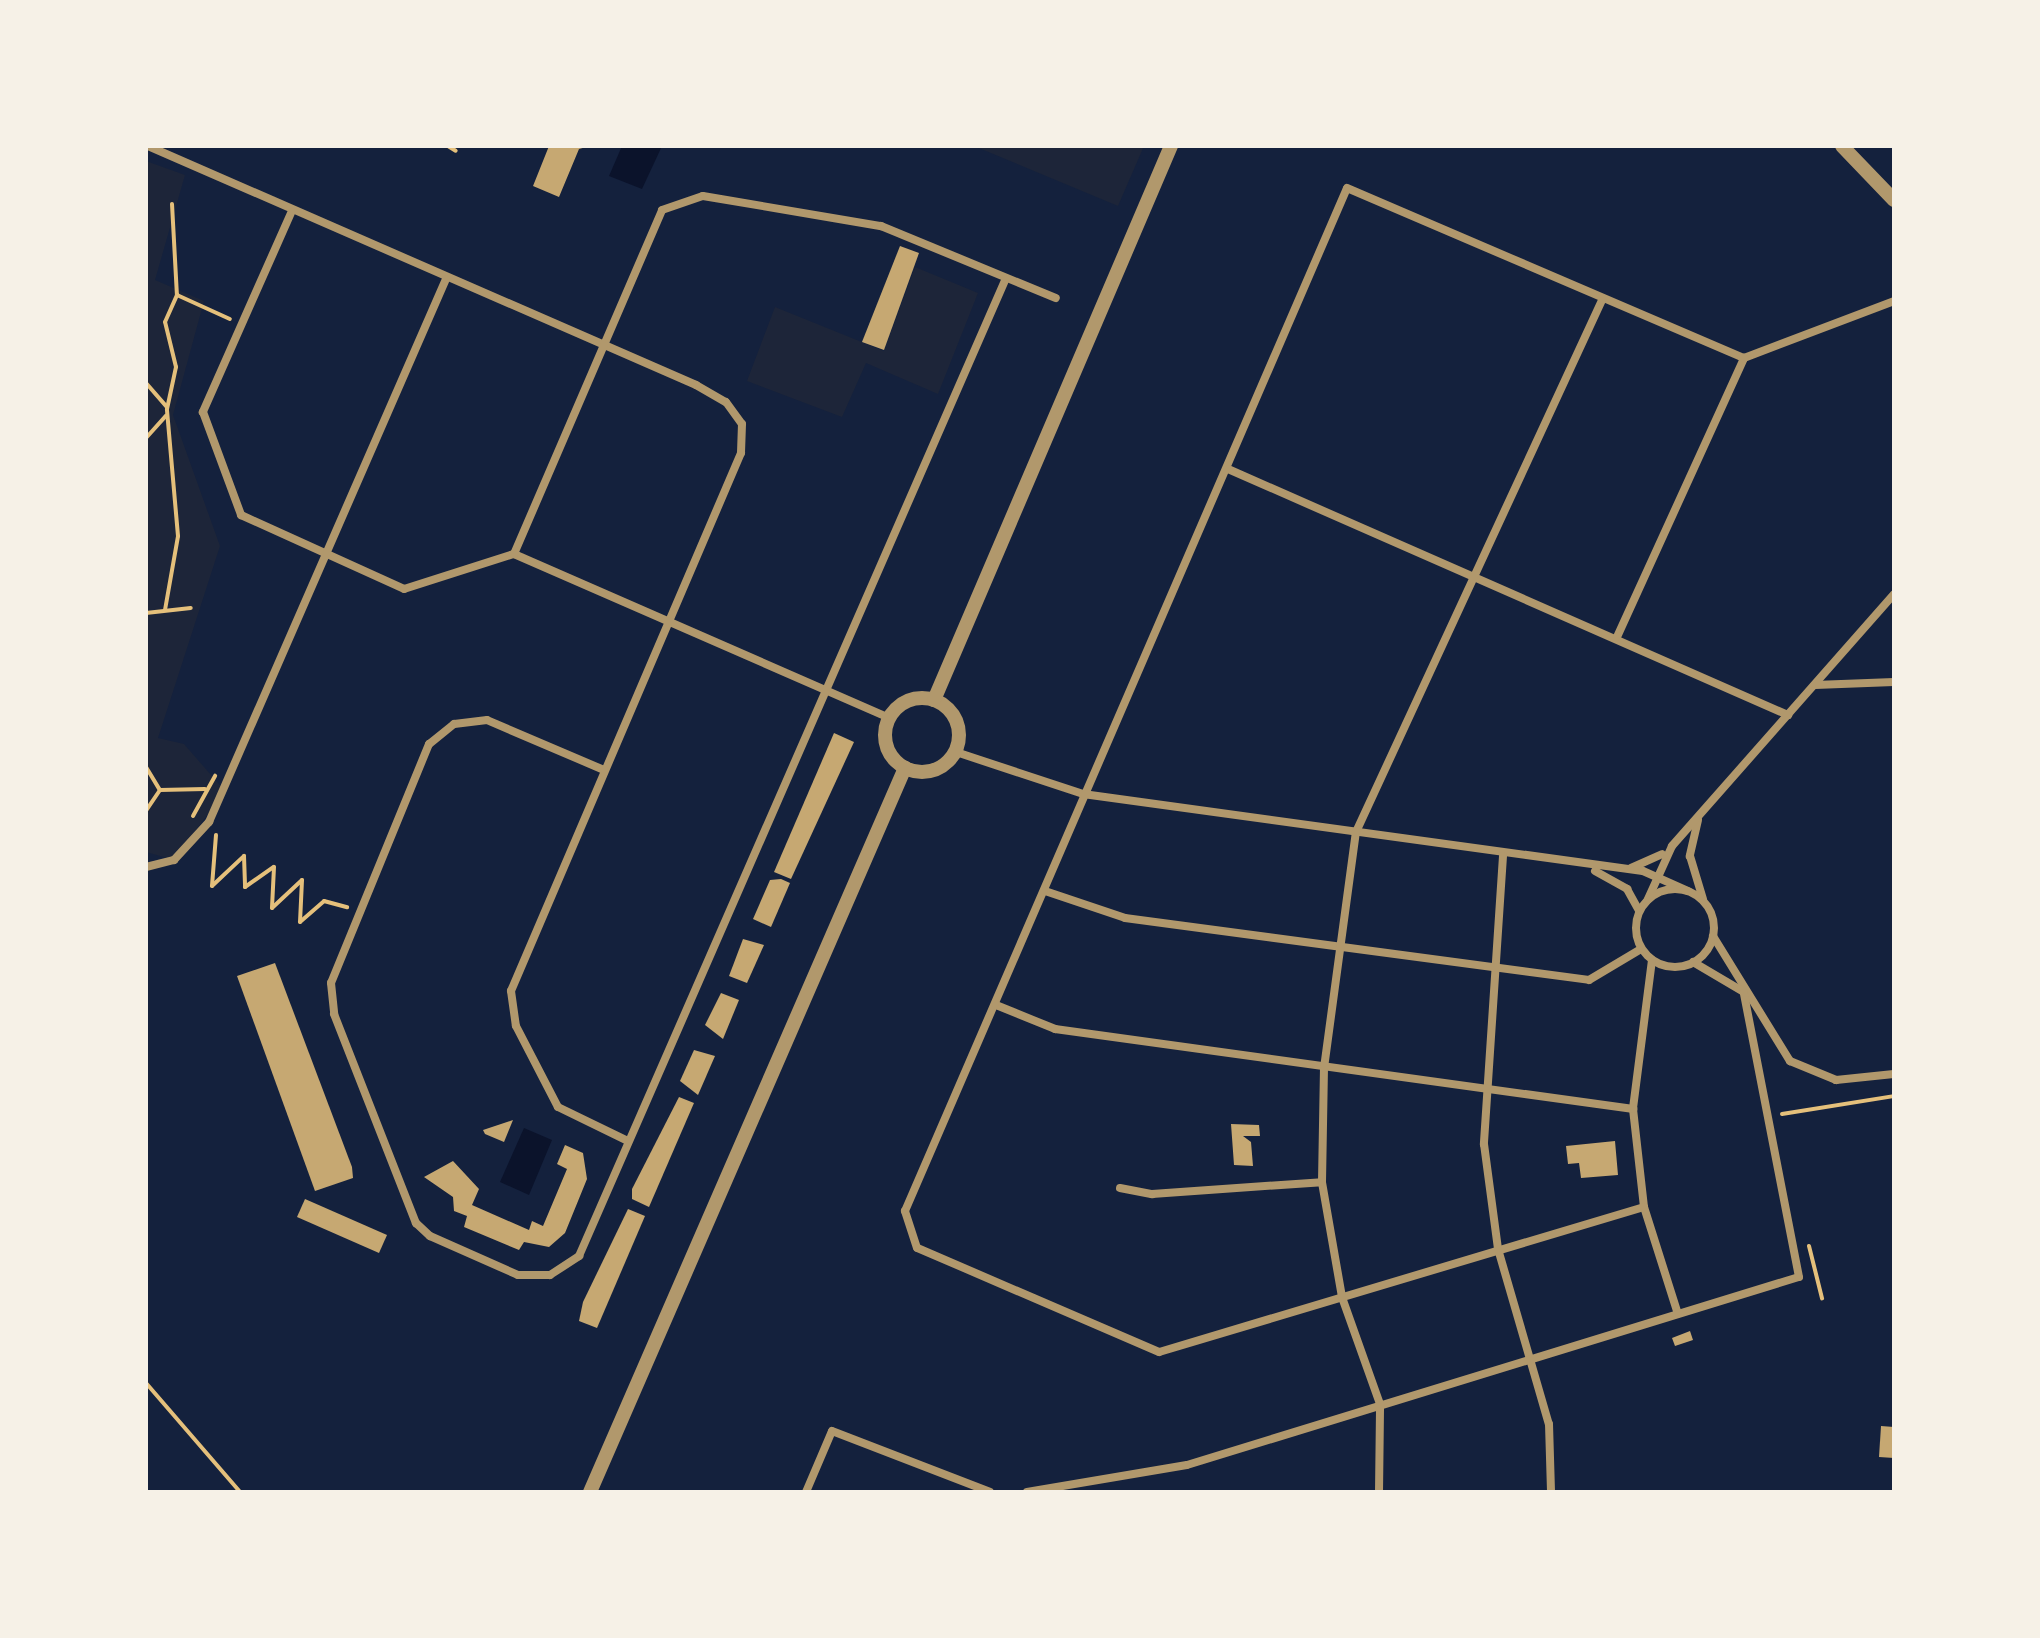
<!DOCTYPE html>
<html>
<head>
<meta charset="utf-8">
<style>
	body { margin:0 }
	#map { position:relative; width:2040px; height:1638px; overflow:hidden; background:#14213d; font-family:Arial,sans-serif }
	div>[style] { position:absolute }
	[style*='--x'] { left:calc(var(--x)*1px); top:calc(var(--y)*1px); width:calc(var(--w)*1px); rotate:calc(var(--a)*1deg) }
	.green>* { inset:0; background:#1d2539 }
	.water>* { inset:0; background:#0b132b }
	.building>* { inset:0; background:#c6a872 }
	.path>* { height:4px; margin:-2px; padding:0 2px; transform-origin:2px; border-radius:2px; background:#e5c07b }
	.minor>* { height:8px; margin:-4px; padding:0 4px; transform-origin:4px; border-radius:4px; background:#b1986c }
	.minor>.ring { margin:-4px; padding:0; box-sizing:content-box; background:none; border:8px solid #b1986c; border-radius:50% }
	.tertiary>* { height:14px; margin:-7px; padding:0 7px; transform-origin:7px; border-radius:7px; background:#b1986c }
	.tertiary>.ring { margin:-7px; padding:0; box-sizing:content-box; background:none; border:14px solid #b1986c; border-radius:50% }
	span { translate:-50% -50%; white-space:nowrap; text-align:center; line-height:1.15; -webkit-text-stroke:8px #f6f1e7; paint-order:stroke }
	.frame { position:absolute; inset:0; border:148px solid #f6f1e7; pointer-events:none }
</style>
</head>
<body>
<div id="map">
	<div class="green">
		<div style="clip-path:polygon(974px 146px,1144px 146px,1118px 206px)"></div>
		<div style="clip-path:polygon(146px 161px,185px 175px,155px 280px,204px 301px,173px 415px,220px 546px,158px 738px,184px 744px,225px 791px,174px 860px,146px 852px)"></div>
		<div style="clip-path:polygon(915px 267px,978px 293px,938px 394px,866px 363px,842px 417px,747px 381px,775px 307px,884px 351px)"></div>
	</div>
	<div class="water">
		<div style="clip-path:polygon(622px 146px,662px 146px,642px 189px,609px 176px)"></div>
		<div style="clip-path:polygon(524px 1128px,552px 1140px,529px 1195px,500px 1182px)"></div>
	</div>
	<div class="building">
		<div style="clip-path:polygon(549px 146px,590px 146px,579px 149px,559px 197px,533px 186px)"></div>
		<div style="clip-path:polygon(900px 246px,919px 253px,884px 350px,862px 342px)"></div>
		<div style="clip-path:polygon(834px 733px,854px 742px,791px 879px,774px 872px)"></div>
		<div style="clip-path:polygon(781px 879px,790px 883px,771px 927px,753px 919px,770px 880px)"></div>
		<div style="clip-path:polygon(743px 939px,764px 945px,747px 983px,729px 976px)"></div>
		<div style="clip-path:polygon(275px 963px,352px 1167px,353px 1178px,315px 1191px,237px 976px)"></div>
		<div style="clip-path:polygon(721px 993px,739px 1000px,723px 1039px,705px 1025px)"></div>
		<div style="clip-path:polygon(694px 1050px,715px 1056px,698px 1095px,680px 1081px)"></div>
		<div style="clip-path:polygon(679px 1097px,694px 1103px,649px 1207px,632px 1199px,632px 1189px)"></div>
		<div style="clip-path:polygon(513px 1120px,504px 1142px,485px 1134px,483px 1130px)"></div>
		<div style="clip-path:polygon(1231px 1124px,1259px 1125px,1260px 1136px,1243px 1136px,1251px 1142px,1253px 1166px,1234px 1165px)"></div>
		<div style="clip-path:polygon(1615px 1141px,1618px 1175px,1581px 1178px,1579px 1163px,1568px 1164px,1566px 1146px)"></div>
		<div style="clip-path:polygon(565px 1145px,583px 1153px,587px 1179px,565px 1233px,549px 1247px,524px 1242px,519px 1250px,464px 1227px,467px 1216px,454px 1211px,453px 1197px,424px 1177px,453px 1161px,479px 1189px,472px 1205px,529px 1230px,532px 1221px,543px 1226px,567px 1169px,557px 1164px)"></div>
		<div style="clip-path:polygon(305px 1199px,387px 1235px,379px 1253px,297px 1217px)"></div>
		<div style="clip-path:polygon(628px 1209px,645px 1216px,597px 1328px,579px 1321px,583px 1302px)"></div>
		<div style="clip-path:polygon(1690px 1331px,1693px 1340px,1675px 1346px,1672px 1338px)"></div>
		<div style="clip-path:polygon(1881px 1426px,1894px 1427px,1894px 1458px,1879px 1457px)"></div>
	</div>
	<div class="path">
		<div style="--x:448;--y:146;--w:9;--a:32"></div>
		<div style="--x:172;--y:204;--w:91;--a:86.9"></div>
		<div style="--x:177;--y:295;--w:58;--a:24.4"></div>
		<div style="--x:146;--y:383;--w:32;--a:49"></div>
		<div style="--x:146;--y:438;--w:30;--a:-48"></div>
		<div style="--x:146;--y:561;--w:62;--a:90"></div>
		<div style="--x:165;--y:610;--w:75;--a:-80"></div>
		<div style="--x:178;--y:536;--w:127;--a:-95"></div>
		<div style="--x:167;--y:409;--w:43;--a:-77.9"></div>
		<div style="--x:176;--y:367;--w:46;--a:-103.7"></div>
		<div style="--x:165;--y:322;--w:30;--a:-66"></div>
		<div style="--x:146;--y:613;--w:45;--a:-6.3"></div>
		<div style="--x:146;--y:767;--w:27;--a:59"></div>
		<div style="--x:160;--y:790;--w:25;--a:124"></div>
		<div style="--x:160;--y:790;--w:45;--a:-1.3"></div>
		<div style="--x:193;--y:816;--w:46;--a:-61.2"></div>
		<div style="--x:216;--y:835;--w:51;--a:94.5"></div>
		<div style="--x:212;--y:886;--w:44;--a:-43.2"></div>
		<div style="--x:244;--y:856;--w:31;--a:88"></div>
		<div style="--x:245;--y:887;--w:35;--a:-35"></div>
		<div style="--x:274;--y:867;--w:41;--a:92.8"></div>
		<div style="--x:272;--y:908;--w:41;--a:-43"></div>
		<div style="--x:302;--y:880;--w:42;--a:92.7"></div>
		<div style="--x:300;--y:922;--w:32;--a:-41"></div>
		<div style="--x:324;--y:901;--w:24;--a:15"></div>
		<div style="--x:1782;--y:1114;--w:113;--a:-9.1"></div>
		<div style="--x:1809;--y:1246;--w:54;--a:76"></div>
		<div style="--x:146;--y:1286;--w:58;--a:90"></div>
		<div style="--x:146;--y:1383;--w:144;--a:49.2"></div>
	</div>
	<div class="minor">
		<div style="--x:148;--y:146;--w:598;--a:23.56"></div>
		<div style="--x:696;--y:385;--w:34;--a:30"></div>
		<div style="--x:726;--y:402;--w:27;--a:54"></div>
		<div style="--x:742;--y:424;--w:29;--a:92"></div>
		<div style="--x:741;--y:453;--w:585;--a:113.15"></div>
		<div style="--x:511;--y:991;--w:35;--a:82"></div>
		<div style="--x:516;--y:1026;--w:91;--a:62.6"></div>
		<div style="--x:558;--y:1107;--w:78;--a:25.9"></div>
		<div style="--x:291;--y:213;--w:218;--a:113.9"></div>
		<div style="--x:203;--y:412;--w:110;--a:69.7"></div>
		<div style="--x:241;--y:515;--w:179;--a:24.4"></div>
		<div style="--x:404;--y:589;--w:115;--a:-17.7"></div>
		<div style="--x:514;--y:554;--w:410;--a:23.6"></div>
		<div style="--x:1228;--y:469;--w:612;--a:23.72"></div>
		<div style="--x:514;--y:554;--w:374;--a:-66.7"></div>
		<div style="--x:662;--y:210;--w:43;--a:-18.9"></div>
		<div style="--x:703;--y:196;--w:181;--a:9.6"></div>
		<div style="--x:881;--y:226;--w:189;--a:22.4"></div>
		<div style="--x:1617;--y:637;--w:307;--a:-65.5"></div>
		<div style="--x:1744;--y:358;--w:160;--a:-20.8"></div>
		<div style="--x:1815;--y:685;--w:79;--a:-2.2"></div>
		<div style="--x:956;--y:752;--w:134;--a:18.3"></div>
		<div style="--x:1083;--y:794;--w:565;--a:7.83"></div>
		<div style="--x:1643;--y:871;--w:49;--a:24"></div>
		<div style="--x:604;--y:770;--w:127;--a:-156.9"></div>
		<div style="--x:487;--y:720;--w:33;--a:173"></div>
		<div style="--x:454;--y:724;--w:32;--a:141"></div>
		<div style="--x:429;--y:744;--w:258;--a:112.3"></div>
		<div style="--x:331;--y:983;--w:31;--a:84"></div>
		<div style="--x:334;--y:1014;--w:225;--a:68.6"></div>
		<div style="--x:416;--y:1223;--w:19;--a:43"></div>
		<div style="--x:430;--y:1236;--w:96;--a:23.9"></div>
		<div style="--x:518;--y:1275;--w:32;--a:0"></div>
		<div style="--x:550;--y:1275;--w:35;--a:-33"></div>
		<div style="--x:579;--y:1256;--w:1067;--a:-66.41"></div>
		<div style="--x:1698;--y:820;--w:37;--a:103"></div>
		<div style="--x:1690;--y:856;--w:45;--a:73.2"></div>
		<div style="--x:1503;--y:856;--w:289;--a:93.8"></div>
		<div style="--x:1484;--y:1144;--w:106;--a:82.4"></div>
		<div style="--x:1498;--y:1249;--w:182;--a:73.8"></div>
		<div style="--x:1549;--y:1424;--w:68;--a:88.3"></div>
		<div style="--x:146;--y:867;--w:29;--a:-14"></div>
		<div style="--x:174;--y:860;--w:52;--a:-47.4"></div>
		<div style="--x:209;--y:822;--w:592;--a:-66.42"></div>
		<div style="--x:1631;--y:868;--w:34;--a:-24"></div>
		<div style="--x:1595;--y:871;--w:37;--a:29"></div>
		<div style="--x:1627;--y:889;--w:25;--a:61"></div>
		<div class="ring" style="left:1636px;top:889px;width:70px;height:70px"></div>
		<div style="--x:1045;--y:891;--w:84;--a:18.6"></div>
		<div style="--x:1125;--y:918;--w:468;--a:7.6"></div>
		<div style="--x:1589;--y:980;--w:61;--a:-30.8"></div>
		<div style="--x:1648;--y:899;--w:58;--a:-65.6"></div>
		<div style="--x:1672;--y:846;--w:336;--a:-48.6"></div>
		<div style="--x:1713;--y:936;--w:147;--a:58.4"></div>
		<div style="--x:1790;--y:1061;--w:50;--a:22.4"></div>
		<div style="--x:1836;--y:1080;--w:58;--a:-5.9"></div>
		<div style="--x:1652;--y:960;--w:150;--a:97.3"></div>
		<div style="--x:1633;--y:1109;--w:99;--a:83.6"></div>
		<div style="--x:1644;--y:1207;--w:112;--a:72.4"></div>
		<div style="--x:1693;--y:962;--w:59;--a:30.5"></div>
		<div style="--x:996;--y:1005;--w:64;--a:22.1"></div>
		<div style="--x:1055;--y:1029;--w:584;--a:7.88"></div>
		<div style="--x:1120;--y:1188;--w:33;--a:11"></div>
		<div style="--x:1152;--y:1194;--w:170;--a:-4"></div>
		<div style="--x:1644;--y:1207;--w:506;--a:163.35"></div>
		<div style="--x:1159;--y:1352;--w:263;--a:-156.7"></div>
		<div style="--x:917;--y:1248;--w:39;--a:-108"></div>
		<div style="--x:905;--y:1211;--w:1114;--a:-66.63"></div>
		<div style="--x:1347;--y:188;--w:432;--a:23.2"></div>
		<div style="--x:806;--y:1492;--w:66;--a:-66.9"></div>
		<div style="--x:832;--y:1431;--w:169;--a:21.1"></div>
		<div style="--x:1027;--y:1492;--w:162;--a:-9.6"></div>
		<div style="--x:1187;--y:1465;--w:640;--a:-17.08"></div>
		<div style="--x:1799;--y:1277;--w:289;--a:-101"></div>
		<div style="--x:1379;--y:1492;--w:88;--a:-89.3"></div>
		<div style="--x:1380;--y:1404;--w:114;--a:-109.6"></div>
		<div style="--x:1342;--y:1297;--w:117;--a:-99.9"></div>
		<div style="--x:1322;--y:1182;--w:114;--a:-89"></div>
		<div style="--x:1324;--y:1068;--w:238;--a:-82.3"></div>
		<div style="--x:1356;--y:832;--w:588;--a:-65.18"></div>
	</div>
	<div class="tertiary">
		<div style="--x:1842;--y:146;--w:75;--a:46.1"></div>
		<div class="ring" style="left:885px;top:698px;width:60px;height:60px"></div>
		<div style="--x:934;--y:700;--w:603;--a:-66.84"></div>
		<div style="--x:590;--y:1492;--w:790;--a:-66.49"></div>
	</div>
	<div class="frame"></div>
</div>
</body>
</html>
